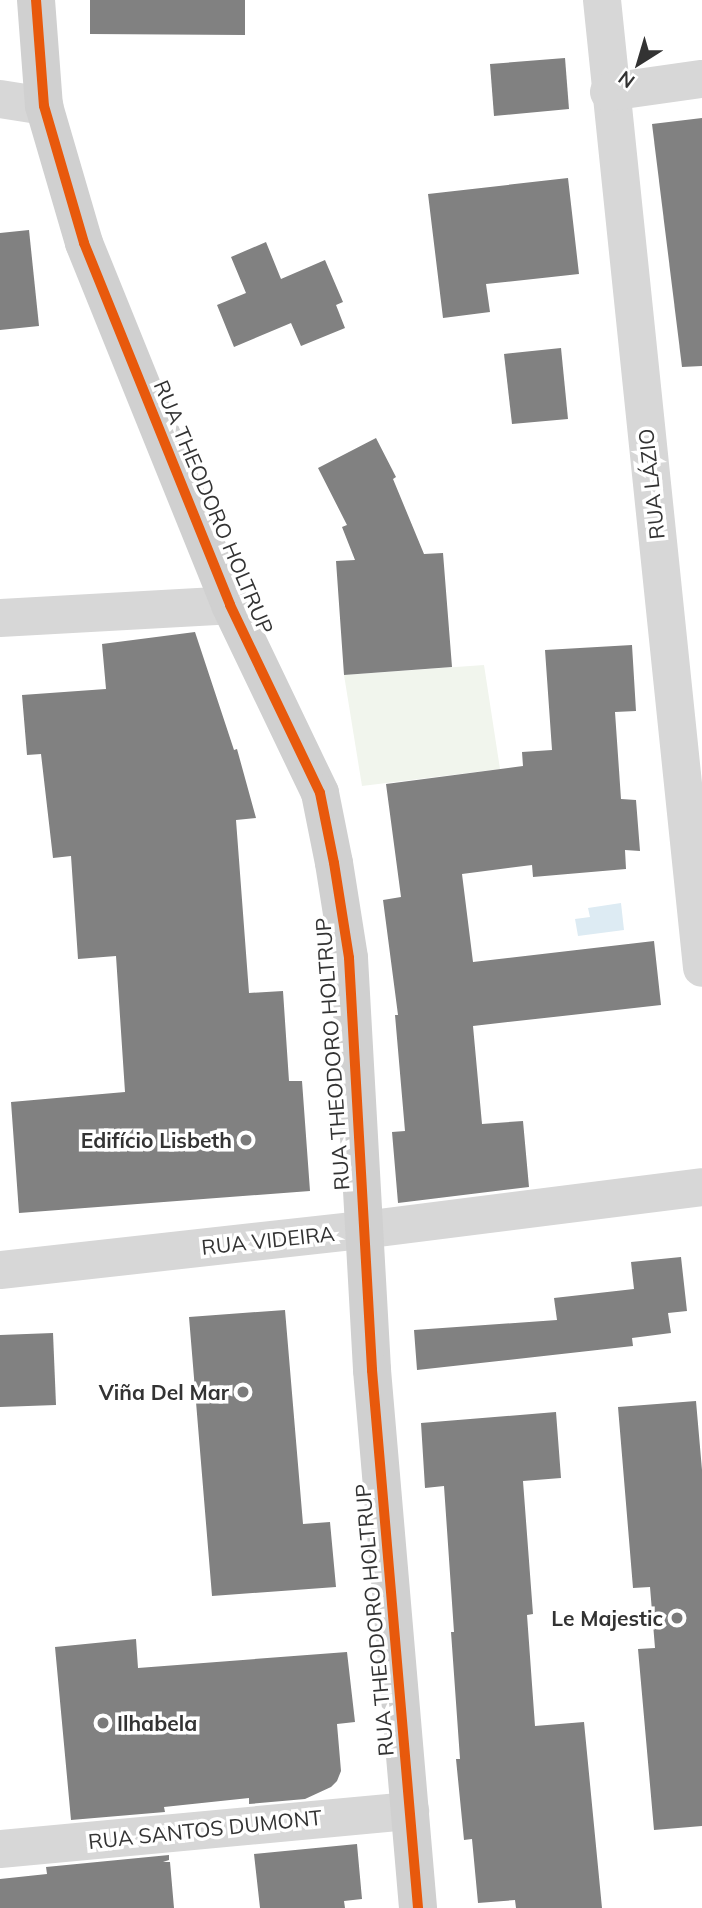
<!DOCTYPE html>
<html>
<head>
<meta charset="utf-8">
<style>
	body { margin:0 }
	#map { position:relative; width:702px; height:1908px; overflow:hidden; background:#fff; font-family:Mulish,sans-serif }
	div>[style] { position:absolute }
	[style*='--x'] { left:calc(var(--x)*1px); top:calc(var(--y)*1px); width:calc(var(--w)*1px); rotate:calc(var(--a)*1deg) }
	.green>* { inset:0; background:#f1f5ed }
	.water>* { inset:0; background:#ddebf3 }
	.building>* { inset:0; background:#818181 }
	.minor>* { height:38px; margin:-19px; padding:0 19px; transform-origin:19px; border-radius:19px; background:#d7d7d7 }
	.secondary>* { height:38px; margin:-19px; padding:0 19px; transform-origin:19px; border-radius:19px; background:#d0d0d0 }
	.cycleway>* { height:10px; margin:-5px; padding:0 5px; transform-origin:5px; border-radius:5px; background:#e8590c }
	.dots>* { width:19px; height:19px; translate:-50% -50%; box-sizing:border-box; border:4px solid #fff; border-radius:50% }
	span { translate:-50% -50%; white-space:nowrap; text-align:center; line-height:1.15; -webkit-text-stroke:7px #fff; paint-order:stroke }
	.street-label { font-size:21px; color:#333 }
	.poi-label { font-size:21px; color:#333; font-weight:700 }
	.right { translate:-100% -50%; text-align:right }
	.left { translate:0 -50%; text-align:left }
	.north { position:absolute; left:604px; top:28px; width:70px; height:70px; -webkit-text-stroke:5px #fff; paint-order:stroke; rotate:217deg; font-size:19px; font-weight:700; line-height:28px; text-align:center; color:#333 }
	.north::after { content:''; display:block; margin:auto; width:24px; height:32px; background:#333; clip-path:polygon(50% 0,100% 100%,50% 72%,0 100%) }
</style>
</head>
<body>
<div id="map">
	<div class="green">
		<div style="clip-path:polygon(484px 665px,500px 769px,362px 786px,344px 675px)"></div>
	</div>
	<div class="water">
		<div style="clip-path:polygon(621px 903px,624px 930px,578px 936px,575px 919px,590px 917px,588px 908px)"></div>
	</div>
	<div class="building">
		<div style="clip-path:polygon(90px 0,245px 0,245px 35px,90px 34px)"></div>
		<div style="clip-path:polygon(565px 58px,569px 109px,494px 116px,490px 64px)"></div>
		<div style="clip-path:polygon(702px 118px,702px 366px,682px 367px,652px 124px)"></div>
		<div style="clip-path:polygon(568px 178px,579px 274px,486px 284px,490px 312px,443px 318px,428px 194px)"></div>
		<div style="clip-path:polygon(29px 230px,39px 326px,0 330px,0 233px)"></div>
		<div style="clip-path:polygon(266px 242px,281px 279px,325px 260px,343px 302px,336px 305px,345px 328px,301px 346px,291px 323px,234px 347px,217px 305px,246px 293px,231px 257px)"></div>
		<div style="clip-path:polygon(561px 348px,568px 419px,512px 424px,504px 354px)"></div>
		<div style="clip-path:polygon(376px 438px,396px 477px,393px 479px,424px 554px,443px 553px,452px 667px,344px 675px,336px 561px,355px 560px,342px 527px,347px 525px,318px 468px)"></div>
		<div style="clip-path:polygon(195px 632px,234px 750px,237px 749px,256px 818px,236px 820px,249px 993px,283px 991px,289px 1081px,302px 1081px,310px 1191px,19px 1213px,11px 1102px,125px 1092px,116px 956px,78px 959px,71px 856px,53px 858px,41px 754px,27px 755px,22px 695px,106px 689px,102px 644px)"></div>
		<div style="clip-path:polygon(632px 645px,636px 711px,615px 712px,621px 799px,636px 800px,640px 851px,625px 850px,626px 869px,533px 877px,532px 865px,462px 874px,473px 962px,654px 941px,661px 1005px,473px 1026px,482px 1124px,523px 1121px,529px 1187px,398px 1203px,392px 1132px,405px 1131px,395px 1015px,398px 1015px,383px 900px,401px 897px,386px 784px,523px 766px,522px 752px,552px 750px,545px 650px)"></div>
		<div style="clip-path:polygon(681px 1257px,687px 1311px,668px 1313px,671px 1333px,632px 1338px,633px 1346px,417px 1370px,414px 1330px,557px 1320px,554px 1298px,634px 1289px,631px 1262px)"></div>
		<div style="clip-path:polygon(285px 1310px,303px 1524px,330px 1522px,336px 1587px,212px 1596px,189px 1317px)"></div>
		<div style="clip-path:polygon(53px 1333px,56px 1405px,0 1407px,0 1335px)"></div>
		<div style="clip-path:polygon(696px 1401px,702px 1470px,702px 1826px,654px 1830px,638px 1649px,655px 1648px,650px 1587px,633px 1588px,618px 1407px)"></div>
		<div style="clip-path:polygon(556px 1412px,561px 1478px,523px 1481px,533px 1614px,527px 1615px,535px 1726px,584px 1722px,602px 1908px,516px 1908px,515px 1900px,478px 1903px,472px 1839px,464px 1840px,456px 1759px,460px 1759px,451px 1632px,454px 1632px,444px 1486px,425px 1488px,421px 1423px)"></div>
		<div style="clip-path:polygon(136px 1639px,138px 1668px,347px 1652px,355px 1722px,337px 1724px,341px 1771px,337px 1781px,331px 1787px,305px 1799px,249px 1804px,249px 1798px,164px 1807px,165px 1812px,71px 1820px,55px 1647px)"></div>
		<div style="clip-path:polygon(357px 1844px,362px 1899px,344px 1901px,345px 1908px,260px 1908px,254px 1854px)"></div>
		<div style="clip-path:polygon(169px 1855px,169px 1860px,163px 1862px,170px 1862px,174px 1908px,0 1908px,0 1879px,47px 1874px,46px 1867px)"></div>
	</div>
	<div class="minor">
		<div style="--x:602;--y:0;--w:973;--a:84.1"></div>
		<div style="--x:609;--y:92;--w:94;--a:-8"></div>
		<div style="--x:0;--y:99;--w:45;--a:9"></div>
		<div style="--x:0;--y:618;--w:230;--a:-3.2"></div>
		<div style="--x:0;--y:1270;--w:365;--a:-6.3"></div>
		<div style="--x:363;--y:1230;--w:342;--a:-7.2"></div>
		<div style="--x:0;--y:1849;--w:412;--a:-5.3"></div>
	</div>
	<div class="secondary">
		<div style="--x:36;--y:0;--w:106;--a:85.7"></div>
		<div style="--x:44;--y:106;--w:143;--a:73.7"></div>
		<div style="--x:84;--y:243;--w:390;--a:68"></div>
		<div style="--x:230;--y:605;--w:208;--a:64.4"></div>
		<div style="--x:320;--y:793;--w:71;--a:78.7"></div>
		<div style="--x:334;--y:863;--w:96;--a:81"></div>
		<div style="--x:349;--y:958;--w:413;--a:86.8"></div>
		<div style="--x:372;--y:1370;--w:540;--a:85.11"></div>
	</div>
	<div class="cycleway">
		<div style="--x:36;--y:0;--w:106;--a:85.7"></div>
		<div style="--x:44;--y:106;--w:143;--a:73.7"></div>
		<div style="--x:84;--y:243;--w:390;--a:68"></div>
		<div style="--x:230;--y:605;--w:208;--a:64.4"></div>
		<div style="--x:320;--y:793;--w:71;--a:78.7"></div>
		<div style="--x:334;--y:863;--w:96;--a:81"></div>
		<div style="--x:349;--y:958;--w:413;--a:86.8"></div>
		<div style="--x:372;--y:1370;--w:540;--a:85.11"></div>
	</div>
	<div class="dots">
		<div style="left:246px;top:1140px;background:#7a7a7a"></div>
		<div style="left:243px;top:1392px;background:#7a7a7a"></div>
		<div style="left:677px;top:1618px;background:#7a7a7a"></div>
		<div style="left:103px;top:1723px;background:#7a7a7a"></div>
	</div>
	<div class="street-label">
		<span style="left:651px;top:484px;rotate:-96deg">RUA LÁZIO</span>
		<span style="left:214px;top:507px;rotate:67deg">RUA THEODORO HOLTRUP</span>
		<span style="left:332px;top:1054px;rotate:-94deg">RUA THEODORO HOLTRUP</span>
		<span style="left:268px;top:1240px;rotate:-6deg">RUA VIDEIRA</span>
		<span style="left:374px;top:1620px;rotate:-95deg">RUA THEODORO HOLTRUP</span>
		<span style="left:205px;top:1829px;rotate:-6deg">RUA SANTOS DUMONT</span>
	</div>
	<div class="poi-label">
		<span class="right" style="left:232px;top:1140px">Edifício Lisbeth</span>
		<span class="right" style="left:229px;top:1392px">Viña Del Mar</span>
		<span class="right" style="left:663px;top:1618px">Le Majestic</span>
		<span class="left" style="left:117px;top:1723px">Ilhabela</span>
	</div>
	<div class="north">N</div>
</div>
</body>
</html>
